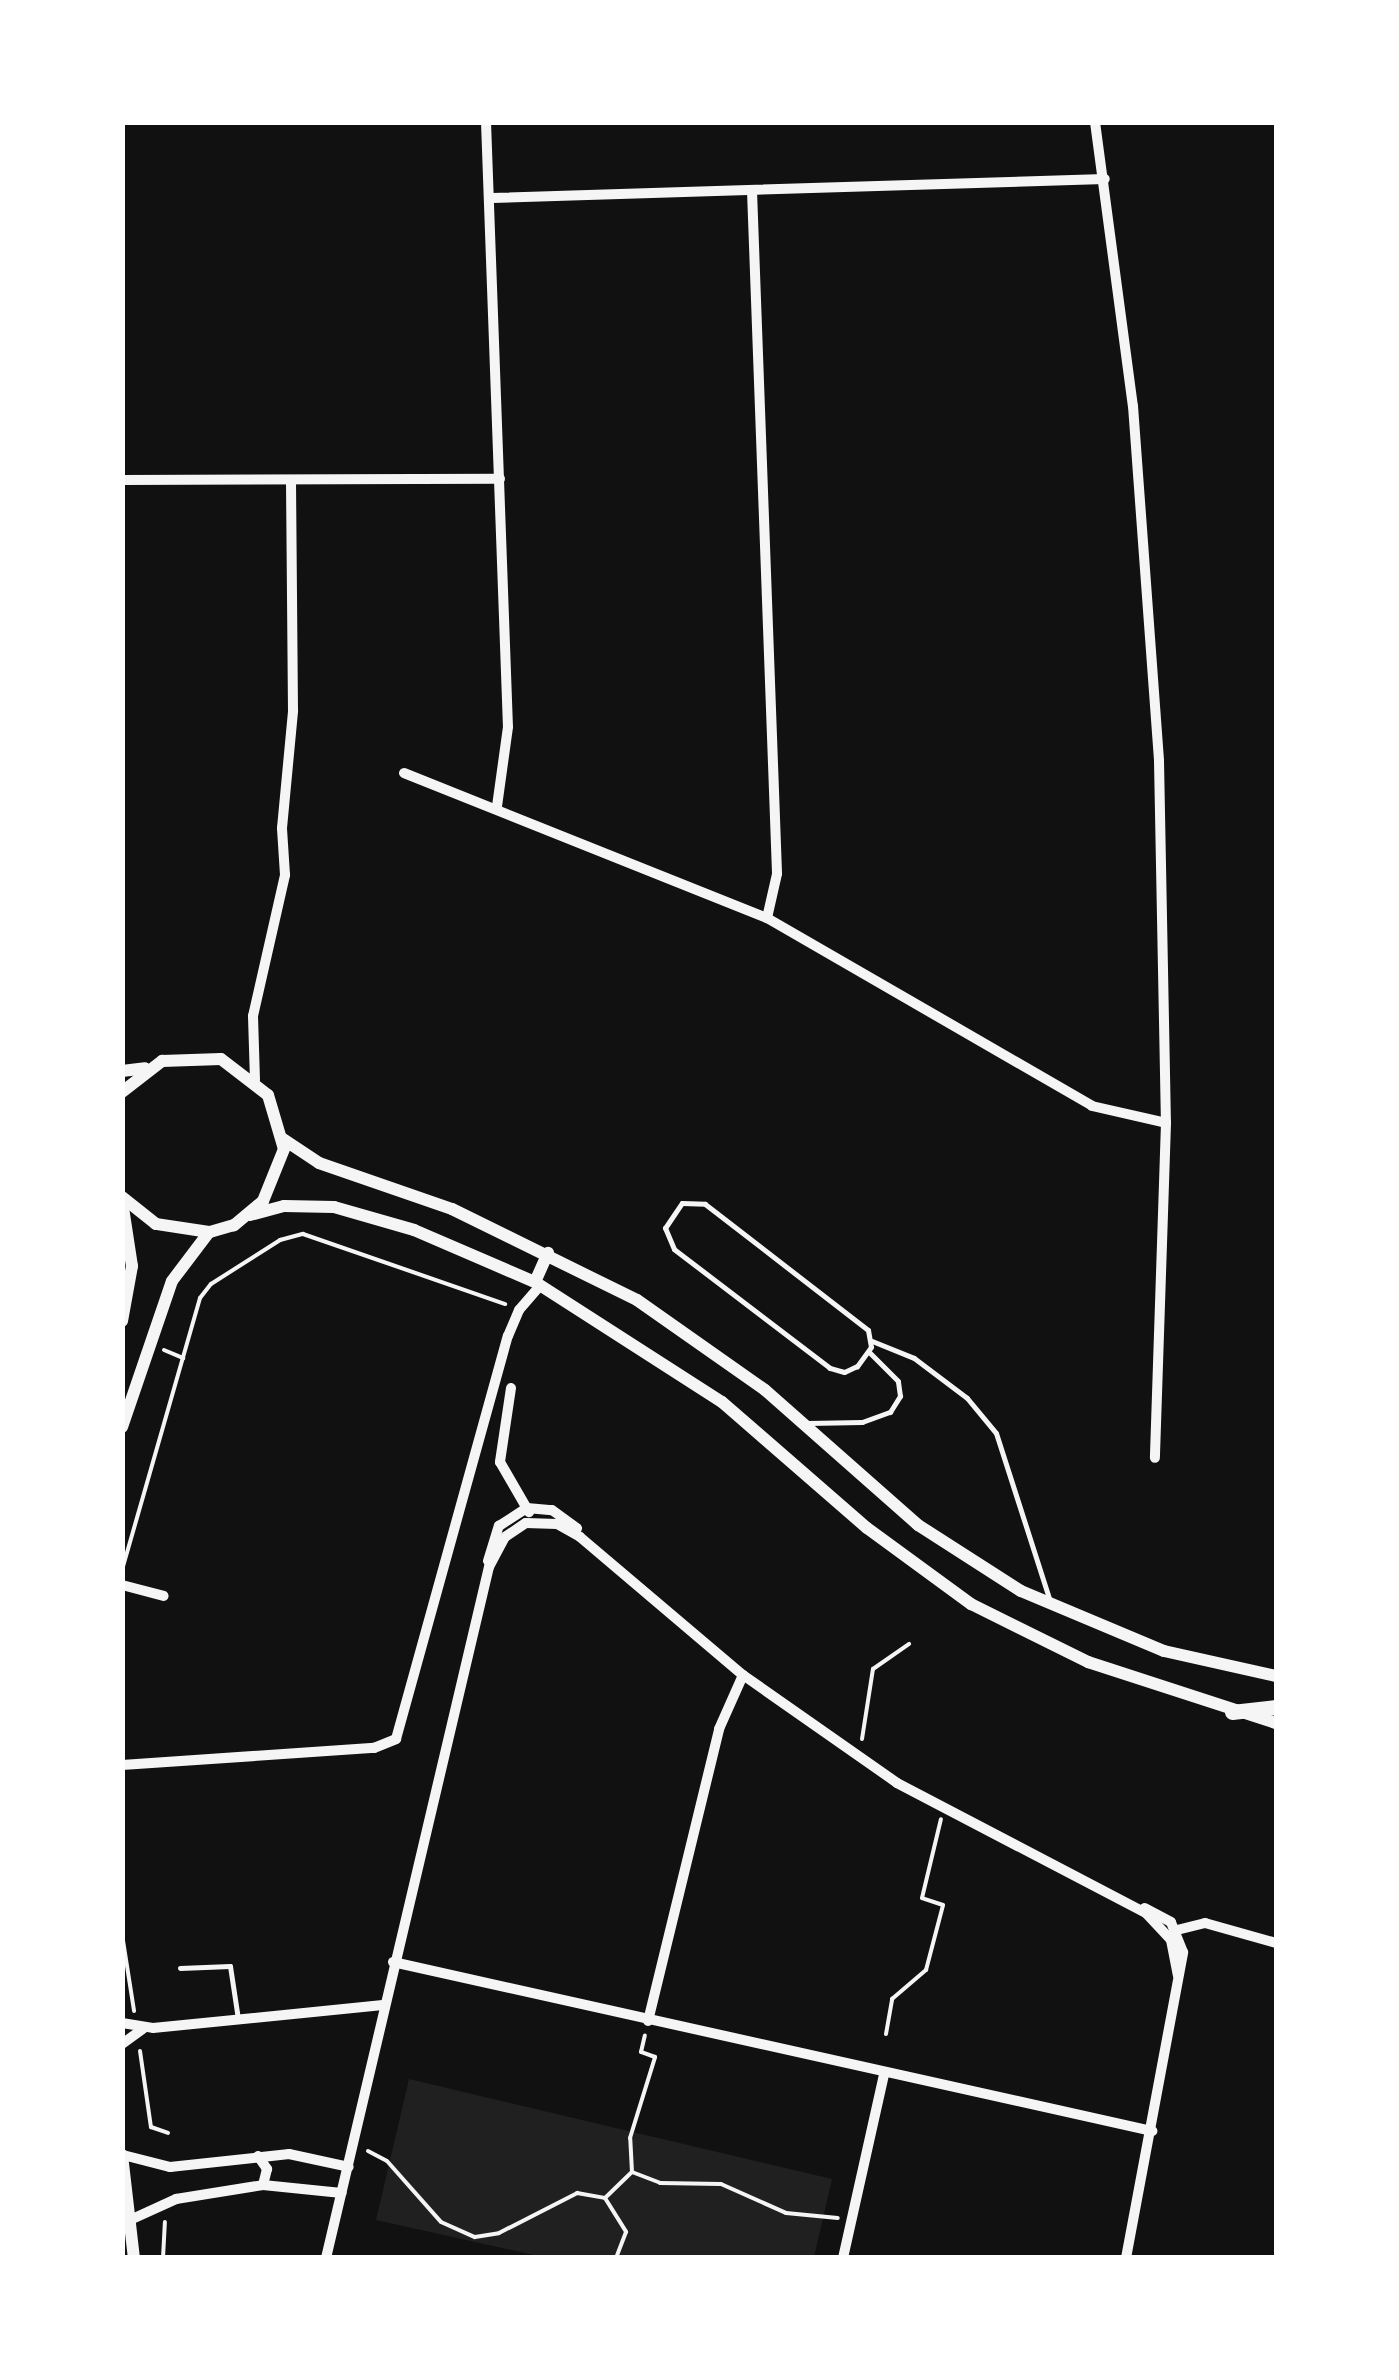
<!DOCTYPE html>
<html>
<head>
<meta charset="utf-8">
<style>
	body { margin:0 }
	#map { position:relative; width:1399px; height:2380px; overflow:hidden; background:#111; font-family:Commissioner,sans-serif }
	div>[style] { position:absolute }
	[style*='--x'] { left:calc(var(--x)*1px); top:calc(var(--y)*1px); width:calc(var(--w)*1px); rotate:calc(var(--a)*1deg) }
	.green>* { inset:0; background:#202020 }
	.path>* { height:4px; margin:-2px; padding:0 2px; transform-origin:2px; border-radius:2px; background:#f5f5f5 }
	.service>* { height:5px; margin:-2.5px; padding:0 2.5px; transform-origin:2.5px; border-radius:2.5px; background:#f5f5f5 }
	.minor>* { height:10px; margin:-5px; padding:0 5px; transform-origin:5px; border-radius:5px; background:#f5f5f5 }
	.tertiary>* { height:12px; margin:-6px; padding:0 6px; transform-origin:6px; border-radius:6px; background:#f5f5f5 }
	.primary>* { height:15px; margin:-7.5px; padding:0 7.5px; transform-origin:7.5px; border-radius:7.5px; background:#f5f5f5 }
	span { translate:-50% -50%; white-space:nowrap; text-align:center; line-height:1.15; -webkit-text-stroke:10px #fff; paint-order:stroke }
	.frame { position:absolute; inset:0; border:125px solid #fff; pointer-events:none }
</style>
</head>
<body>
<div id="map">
	<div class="green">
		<div style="clip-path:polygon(409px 2079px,832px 2179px,814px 2257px,543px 2257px,376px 2220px)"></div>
	</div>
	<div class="path">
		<div style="--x:164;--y:1350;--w:21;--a:23"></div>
		<div style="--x:122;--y:1570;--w:283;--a:-74"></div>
		<div style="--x:200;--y:1298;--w:18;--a:-52"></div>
		<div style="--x:211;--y:1284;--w:82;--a:-32.5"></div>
		<div style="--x:280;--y:1240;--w:24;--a:-15"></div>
		<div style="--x:303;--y:1234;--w:214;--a:19.1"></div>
		<div style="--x:862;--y:1739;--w:71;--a:-81.1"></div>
		<div style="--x:873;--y:1669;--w:44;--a:-34.8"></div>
		<div style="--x:122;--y:1934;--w:78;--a:81.1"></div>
		<div style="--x:886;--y:2034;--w:36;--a:-80"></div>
		<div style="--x:892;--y:1999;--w:45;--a:-40.5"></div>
		<div style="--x:926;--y:1970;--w:67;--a:-75.3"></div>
		<div style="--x:943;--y:1905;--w:22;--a:-162"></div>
		<div style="--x:922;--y:1898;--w:81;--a:-76.5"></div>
		<div style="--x:140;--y:2051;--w:77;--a:81.8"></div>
		<div style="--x:151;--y:2127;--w:18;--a:19"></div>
		<div style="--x:368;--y:2151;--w:21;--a:28"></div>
		<div style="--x:387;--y:2161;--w:81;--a:48.5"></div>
		<div style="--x:441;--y:2222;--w:37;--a:24"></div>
		<div style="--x:475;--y:2237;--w:24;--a:-9"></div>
		<div style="--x:499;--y:2233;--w:88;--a:-27.1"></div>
		<div style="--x:577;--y:2193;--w:28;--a:10"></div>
		<div style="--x:605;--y:2198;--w:40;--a:58"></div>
		<div style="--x:626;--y:2232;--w:28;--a:111"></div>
		<div style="--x:632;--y:2172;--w:30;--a:21"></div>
		<div style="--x:660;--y:2183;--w:61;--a:0.9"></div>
		<div style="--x:721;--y:2184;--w:71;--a:24"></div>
		<div style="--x:786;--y:2213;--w:52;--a:5.5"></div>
		<div style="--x:605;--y:2198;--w:37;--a:-44"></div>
		<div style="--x:632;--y:2172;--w:34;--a:-93"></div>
		<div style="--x:630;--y:2138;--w:85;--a:-72.8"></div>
		<div style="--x:655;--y:2057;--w:15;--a:-160"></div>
		<div style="--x:641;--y:2052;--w:17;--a:-77"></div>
		<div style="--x:163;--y:2258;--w:36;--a:-87"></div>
	</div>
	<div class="service">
		<div style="--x:682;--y:1203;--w:23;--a:2"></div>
		<div style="--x:705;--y:1204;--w:206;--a:37.7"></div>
		<div style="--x:868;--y:1330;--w:17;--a:80"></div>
		<div style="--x:871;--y:1347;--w:24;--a:126"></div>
		<div style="--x:857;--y:1366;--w:14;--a:155"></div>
		<div style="--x:844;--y:1372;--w:15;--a:-164"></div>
		<div style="--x:830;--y:1368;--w:196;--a:-142.7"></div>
		<div style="--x:674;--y:1249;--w:23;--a:-113"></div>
		<div style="--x:665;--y:1228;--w:30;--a:-56"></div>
		<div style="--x:872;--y:1341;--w:45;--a:22"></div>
		<div style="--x:914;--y:1358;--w:66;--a:37"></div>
		<div style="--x:967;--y:1398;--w:45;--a:50.4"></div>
		<div style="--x:996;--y:1433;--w:173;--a:72.2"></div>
		<div style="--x:808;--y:1423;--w:54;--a:-1.1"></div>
		<div style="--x:862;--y:1422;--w:30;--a:-20"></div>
		<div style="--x:890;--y:1412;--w:19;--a:-58"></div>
		<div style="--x:900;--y:1396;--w:15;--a:-98"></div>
		<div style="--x:898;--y:1381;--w:41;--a:-135"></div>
		<div style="--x:180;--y:1968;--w:50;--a:-2.3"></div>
		<div style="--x:230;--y:1966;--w:54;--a:81.4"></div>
	</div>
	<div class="minor">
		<div style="--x:486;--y:122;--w:605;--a:87.92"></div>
		<div style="--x:508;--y:727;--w:80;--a:97.9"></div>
		<div style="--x:1095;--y:122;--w:287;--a:82.4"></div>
		<div style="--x:1133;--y:406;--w:356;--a:85.8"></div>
		<div style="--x:1159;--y:761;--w:362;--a:88.9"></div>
		<div style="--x:1166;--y:1123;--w:335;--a:91.9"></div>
		<div style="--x:752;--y:191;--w:683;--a:87.9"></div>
		<div style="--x:777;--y:874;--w:45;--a:102.8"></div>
		<div style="--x:492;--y:198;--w:613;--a:-1.78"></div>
		<div style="--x:122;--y:480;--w:378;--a:-0.2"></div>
		<div style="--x:404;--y:773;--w:391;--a:21.8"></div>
		<div style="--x:767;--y:918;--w:375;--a:30"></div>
		<div style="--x:1092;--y:1106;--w:76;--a:12.9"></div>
		<div style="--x:255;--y:1080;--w:64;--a:-91.8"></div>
		<div style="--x:253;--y:1016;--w:145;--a:-77.2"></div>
		<div style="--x:285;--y:875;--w:47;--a:-93.7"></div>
		<div style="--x:282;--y:828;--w:118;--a:-84.6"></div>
		<div style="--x:293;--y:711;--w:231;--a:-90.5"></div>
		<div style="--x:511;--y:1388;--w:75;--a:98.5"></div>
		<div style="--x:500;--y:1462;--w:58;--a:59.9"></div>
		<div style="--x:488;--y:1561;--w:37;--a:-73"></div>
		<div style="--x:499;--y:1526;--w:33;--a:-33"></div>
		<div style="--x:527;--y:1508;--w:25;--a:5"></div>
		<div style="--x:552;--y:1510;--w:31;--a:36"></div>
		<div style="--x:122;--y:1585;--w:43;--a:14.7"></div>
		<div style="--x:122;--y:1765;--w:253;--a:-3.9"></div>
		<div style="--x:374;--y:1748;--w:24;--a:-22"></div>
		<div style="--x:396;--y:1739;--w:418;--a:-74.5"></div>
		<div style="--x:508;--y:1336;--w:28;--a:-67"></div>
		<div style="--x:519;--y:1310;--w:33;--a:-49"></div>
		<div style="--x:1177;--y:1930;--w:29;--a:-14"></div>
		<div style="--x:1205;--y:1923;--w:74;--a:15.7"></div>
		<div style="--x:393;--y:1962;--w:778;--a:12.55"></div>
		<div style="--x:648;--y:2021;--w:301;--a:-76.3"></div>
		<div style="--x:719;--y:1729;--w:59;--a:-66"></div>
		<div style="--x:122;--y:2023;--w:31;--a:9"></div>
		<div style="--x:153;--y:2028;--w:231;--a:-5.7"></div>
		<div style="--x:122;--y:2044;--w:26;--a:-36"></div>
		<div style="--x:123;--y:2155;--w:49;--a:14.3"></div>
		<div style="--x:170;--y:2167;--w:120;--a:-6.2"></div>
		<div style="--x:289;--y:2154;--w:61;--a:12.2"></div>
		<div style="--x:258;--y:2156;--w:16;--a:55"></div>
		<div style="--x:267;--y:2169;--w:16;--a:104"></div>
		<div style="--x:130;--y:2220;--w:51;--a:-24.5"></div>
		<div style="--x:176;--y:2199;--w:88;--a:-9.1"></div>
		<div style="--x:263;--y:2185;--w:79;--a:5.8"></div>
		<div style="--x:326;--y:2258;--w:710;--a:-76.73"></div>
		<div style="--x:489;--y:1567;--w:34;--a:-62"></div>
		<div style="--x:505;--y:1537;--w:25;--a:-34"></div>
		<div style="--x:526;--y:1523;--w:31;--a:2"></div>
		<div style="--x:557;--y:1524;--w:26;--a:29"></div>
		<div style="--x:580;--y:1537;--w:214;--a:40.3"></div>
		<div style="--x:743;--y:1675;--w:188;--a:35"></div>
		<div style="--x:897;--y:1783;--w:281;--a:27.6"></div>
		<div style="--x:1146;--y:1913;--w:37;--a:47"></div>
		<div style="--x:1171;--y:1940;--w:36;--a:79"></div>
		<div style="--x:843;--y:2258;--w:189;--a:-77.4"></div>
		<div style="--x:1126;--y:2258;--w:311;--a:-79.4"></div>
		<div style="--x:1183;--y:1952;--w:32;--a:-112"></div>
		<div style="--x:1171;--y:1922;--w:30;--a:-152"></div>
	</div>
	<div class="tertiary">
		<div style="--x:122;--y:1071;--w:23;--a:-7"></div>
		<div style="--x:122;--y:1092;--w:51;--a:-37.8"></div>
		<div style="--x:162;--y:1061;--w:59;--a:-1.9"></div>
		<div style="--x:221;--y:1059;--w:59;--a:37.5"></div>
		<div style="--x:268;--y:1095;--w:56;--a:73.5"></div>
		<div style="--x:284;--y:1149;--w:56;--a:112"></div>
		<div style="--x:263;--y:1201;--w:38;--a:140"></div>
		<div style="--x:234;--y:1225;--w:26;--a:164"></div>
		<div style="--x:209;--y:1232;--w:54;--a:-171.4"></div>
		<div style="--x:156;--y:1224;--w:43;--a:-141.5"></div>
		<div style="--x:283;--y:1139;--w:43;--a:33.7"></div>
		<div style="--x:319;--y:1163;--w:141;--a:19.1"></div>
		<div style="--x:452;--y:1209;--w:206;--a:26.2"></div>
		<div style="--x:637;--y:1300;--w:156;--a:35.1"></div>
		<div style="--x:765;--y:1390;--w:204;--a:41.4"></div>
		<div style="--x:918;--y:1525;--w:122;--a:32.7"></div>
		<div style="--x:1021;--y:1591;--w:155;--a:22.8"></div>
		<div style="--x:1164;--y:1651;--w:115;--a:12.6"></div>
		<div style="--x:122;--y:1201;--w:66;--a:81.3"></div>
		<div style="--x:132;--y:1266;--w:56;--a:100.3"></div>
		<div style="--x:250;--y:1215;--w:35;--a:-15"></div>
		<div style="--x:284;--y:1206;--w:50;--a:1.1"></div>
		<div style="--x:334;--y:1207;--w:83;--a:16"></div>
		<div style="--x:414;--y:1230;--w:132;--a:23.3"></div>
		<div style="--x:535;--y:1282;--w:222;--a:32.7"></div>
		<div style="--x:722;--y:1402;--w:192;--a:41"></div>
		<div style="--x:867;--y:1528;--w:129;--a:36.2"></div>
		<div style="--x:971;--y:1604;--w:131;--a:26.4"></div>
		<div style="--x:1088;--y:1662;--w:198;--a:18"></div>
		<div style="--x:535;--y:1282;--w:32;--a:-66"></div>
		<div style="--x:122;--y:1427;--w:154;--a:-71.1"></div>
		<div style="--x:172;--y:1281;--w:61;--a:-52.9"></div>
		<div style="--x:122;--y:2155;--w:104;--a:83.4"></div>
	</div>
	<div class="primary">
		<div style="--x:1232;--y:1712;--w:44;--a:-6.5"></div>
	</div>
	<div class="frame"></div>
</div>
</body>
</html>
